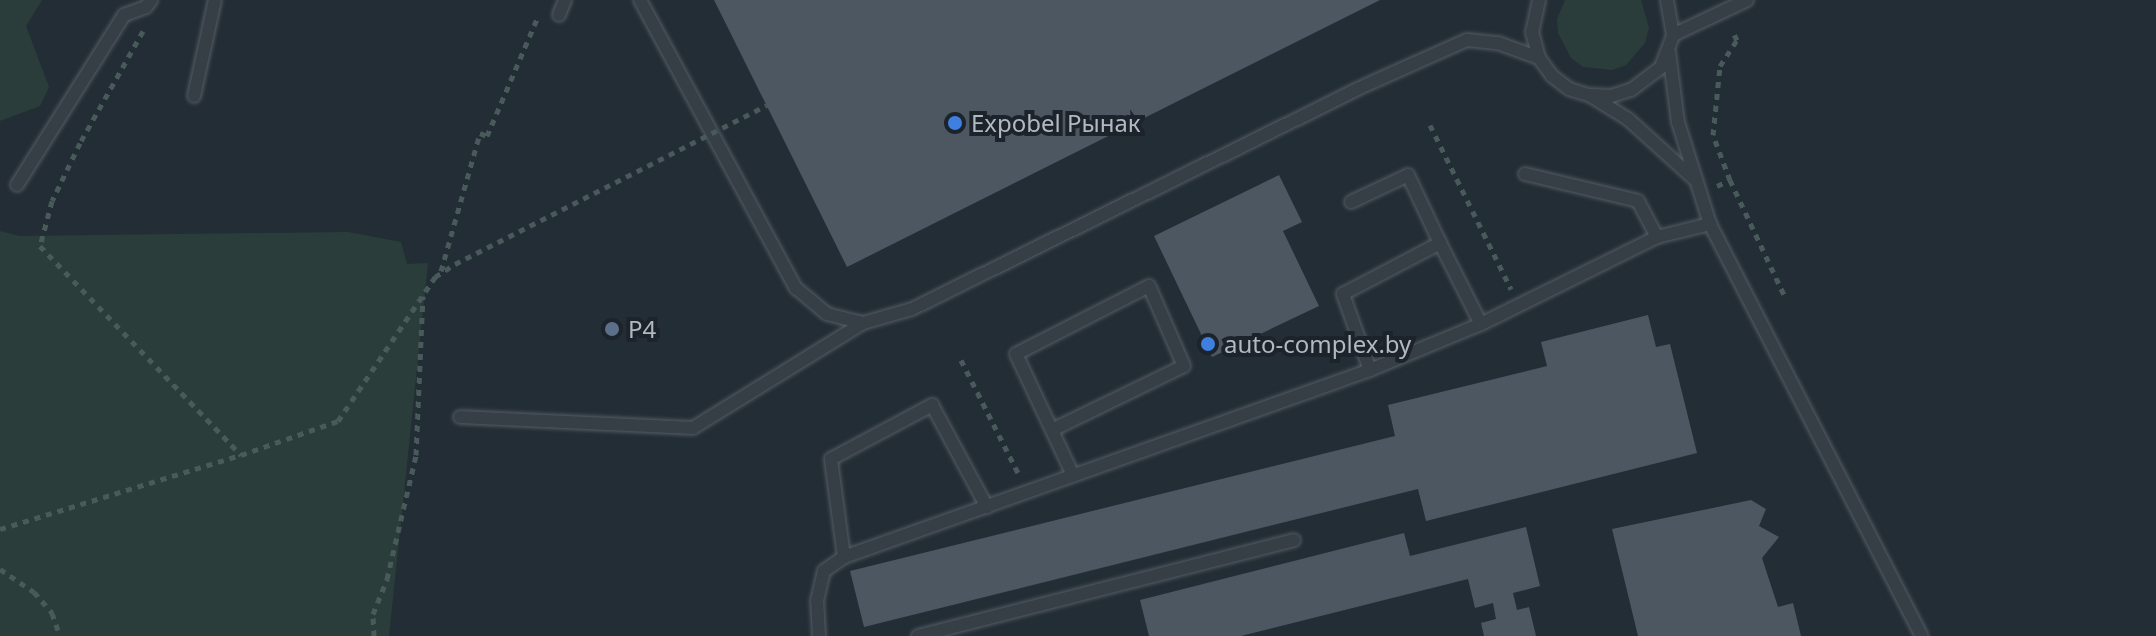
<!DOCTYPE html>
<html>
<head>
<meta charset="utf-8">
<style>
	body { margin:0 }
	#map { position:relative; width:2156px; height:636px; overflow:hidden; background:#232d35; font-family:"Noto Sans",sans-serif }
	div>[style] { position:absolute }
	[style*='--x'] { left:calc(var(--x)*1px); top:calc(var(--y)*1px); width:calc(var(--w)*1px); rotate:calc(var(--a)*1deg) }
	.green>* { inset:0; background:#2b3d3b }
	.building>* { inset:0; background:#4c5761 }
	.path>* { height:5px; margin-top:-2.5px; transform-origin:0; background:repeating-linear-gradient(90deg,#495a5a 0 6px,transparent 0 12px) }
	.roads { filter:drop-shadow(0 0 2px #545c64) drop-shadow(0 0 2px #545c64) }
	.service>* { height:12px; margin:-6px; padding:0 6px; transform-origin:6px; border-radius:6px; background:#363e46 }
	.path-bridge>* { height:5px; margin-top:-2.5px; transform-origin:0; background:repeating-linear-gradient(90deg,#495a5a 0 6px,transparent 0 12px) }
	.dots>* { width:22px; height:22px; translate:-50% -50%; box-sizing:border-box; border:4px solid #1c232b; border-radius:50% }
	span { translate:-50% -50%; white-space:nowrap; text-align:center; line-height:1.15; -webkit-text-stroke:8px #1c232b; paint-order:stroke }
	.poi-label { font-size:24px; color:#b1b9c2 }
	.left { translate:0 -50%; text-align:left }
</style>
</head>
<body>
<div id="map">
	<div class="green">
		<div style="clip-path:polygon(0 0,42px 0,26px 26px,49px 87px,40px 106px,0 121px)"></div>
		<div style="clip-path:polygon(1565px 0,1641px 0,1649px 28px,1645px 43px,1626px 65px,1612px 70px,1583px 67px,1571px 58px,1558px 33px,1557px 19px)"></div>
		<div style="clip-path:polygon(0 231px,20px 236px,348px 232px,401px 242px,407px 264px,428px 263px,389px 636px,0 636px)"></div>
	</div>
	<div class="building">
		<div style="clip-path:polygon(714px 0,1380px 0,847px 267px)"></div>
		<div style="clip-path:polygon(1279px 175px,1302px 222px,1283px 231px,1319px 306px,1212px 357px,1154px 236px)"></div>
		<div style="clip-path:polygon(1648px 315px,1656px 347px,1670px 344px,1697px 453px,1426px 521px,1418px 489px,864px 627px,850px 571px,1395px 436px,1388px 405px,1547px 366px,1541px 342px)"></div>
		<div style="clip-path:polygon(1751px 500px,1766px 509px,1759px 526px,1779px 537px,1762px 558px,1778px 607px,1793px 603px,1801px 636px,1638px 636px,1612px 529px)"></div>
		<div style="clip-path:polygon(1526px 527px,1540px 586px,1513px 593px,1517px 610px,1529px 607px,1536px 636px,1484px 636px,1481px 623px,1496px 619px,1493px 603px,1475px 608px,1468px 579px,1241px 636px,1149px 636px,1140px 600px,1404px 533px,1410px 556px)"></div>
	</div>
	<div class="path">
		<div style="--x:143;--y:31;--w:129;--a:119.4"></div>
		<div style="--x:80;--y:143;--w:64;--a:115.8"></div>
		<div style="--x:52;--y:201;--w:47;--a:104.9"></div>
		<div style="--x:40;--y:246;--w:290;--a:46.1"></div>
		<div style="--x:1430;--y:125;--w:183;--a:63.7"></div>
		<div style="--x:1730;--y:180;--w:127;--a:64.8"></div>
		<div style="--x:1717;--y:186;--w:14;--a:-25"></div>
		<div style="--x:1730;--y:180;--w:48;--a:-110.7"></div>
		<div style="--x:1713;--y:135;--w:69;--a:-84.2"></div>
		<div style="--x:1720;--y:66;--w:31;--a:-57"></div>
		<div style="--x:1737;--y:40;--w:11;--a:-117"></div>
		<div style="--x:441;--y:271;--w:143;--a:-74.2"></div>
		<div style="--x:480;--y:133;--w:8;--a:23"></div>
		<div style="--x:487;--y:136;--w:127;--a:-66.9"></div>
		<div style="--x:961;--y:360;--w:127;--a:63.2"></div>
		<div style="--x:0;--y:529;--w:252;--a:-17.1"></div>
		<div style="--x:241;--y:455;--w:103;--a:-19.3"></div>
		<div style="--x:338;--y:421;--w:174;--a:-56"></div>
		<div style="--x:435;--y:277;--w:24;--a:-33"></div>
		<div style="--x:0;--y:569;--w:41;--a:34.1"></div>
		<div style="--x:34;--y:592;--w:28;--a:49"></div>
		<div style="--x:52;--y:613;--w:24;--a:71"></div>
		<div style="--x:374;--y:636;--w:22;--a:-93"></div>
		<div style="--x:373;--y:614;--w:38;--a:-68"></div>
		<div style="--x:387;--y:579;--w:127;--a:-76.8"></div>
		<div style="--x:416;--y:455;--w:159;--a:-87.5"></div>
	</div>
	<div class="roads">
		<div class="service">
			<div style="--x:640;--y:0;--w:328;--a:61.6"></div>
			<div style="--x:796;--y:288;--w:40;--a:40"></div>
			<div style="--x:827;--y:314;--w:37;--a:14"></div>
			<div style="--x:1539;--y:0;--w:33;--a:102"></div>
			<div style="--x:1532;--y:32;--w:27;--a:75"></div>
			<div style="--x:1539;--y:58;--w:22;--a:54"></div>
			<div style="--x:1552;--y:76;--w:21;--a:37"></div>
			<div style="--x:1569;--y:89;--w:21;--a:17"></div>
			<div style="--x:1589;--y:95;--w:46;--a:31.6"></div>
			<div style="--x:1628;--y:119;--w:88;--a:42.2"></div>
			<div style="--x:559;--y:15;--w:16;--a:-68"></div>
			<div style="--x:1673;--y:35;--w:82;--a:-25.3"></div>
			<div style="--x:1669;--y:52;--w:71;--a:82.7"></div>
			<div style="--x:1678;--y:122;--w:107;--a:72.6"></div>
			<div style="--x:1710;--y:224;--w:463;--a:62.8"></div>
			<div style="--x:1592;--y:95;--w:19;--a:3"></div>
			<div style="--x:1611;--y:96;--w:21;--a:-17"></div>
			<div style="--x:1631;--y:90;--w:38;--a:-37"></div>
			<div style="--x:1661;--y:67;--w:34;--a:-69"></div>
			<div style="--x:1673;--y:35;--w:36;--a:-100"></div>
			<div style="--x:194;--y:96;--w:98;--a:-77.7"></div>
			<div style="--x:1525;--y:174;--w:116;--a:13.4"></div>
			<div style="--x:1638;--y:201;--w:41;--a:62.2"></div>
			<div style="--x:17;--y:185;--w:201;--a:-57.8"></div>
			<div style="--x:124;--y:15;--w:23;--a:-20"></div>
			<div style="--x:146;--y:7;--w:9;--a:-54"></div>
			<div style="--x:1351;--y:202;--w:63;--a:-25.3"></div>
			<div style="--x:1408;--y:175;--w:75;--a:64.8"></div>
			<div style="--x:1370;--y:370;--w:81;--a:-109.6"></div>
			<div style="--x:1343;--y:294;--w:110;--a:-27.7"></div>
			<div style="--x:1440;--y:243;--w:91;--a:63.2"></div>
			<div style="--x:460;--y:417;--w:233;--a:2.7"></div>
			<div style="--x:693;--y:428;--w:200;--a:-31.7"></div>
			<div style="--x:863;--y:323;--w:51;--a:-15.9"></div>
			<div style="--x:912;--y:309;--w:506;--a:-26.26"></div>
			<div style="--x:1366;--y:85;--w:111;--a:-24"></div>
			<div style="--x:1467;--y:40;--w:31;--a:6"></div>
			<div style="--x:1498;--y:43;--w:44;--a:20.1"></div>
			<div style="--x:1054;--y:429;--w:144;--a:-25.9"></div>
			<div style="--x:1184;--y:366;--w:87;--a:-113.6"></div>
			<div style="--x:1149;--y:286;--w:149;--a:152.9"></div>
			<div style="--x:1016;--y:354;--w:134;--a:64.8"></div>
			<div style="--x:844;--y:557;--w:99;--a:-97.6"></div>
			<div style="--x:831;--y:459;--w:115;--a:-28.1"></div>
			<div style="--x:932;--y:405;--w:116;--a:61.7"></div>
			<div style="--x:819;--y:636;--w:35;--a:-93"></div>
			<div style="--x:817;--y:601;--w:31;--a:-77"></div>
			<div style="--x:824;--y:571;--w:24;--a:-35"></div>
			<div style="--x:844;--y:557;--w:558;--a:-19.57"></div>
			<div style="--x:1370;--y:370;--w:120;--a:-22.5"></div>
			<div style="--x:1481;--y:324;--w:196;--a:-26.3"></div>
			<div style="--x:1657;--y:237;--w:55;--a:-13.8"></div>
			<div style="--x:918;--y:636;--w:388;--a:-14.3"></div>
		</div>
	</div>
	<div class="path-bridge">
		<div style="--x:455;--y:264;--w:350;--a:-27"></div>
	</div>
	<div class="dots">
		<div style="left:955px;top:123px;background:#3f7fe0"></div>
		<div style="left:612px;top:329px;background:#5c6f8a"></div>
		<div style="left:1208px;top:344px;background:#3f7fe0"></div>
	</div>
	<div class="poi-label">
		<span class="left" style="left:971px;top:123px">Expobel Рынак</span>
		<span class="left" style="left:628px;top:329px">P4</span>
		<span class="left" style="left:1224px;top:344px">auto-complex.by</span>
	</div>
</div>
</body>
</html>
